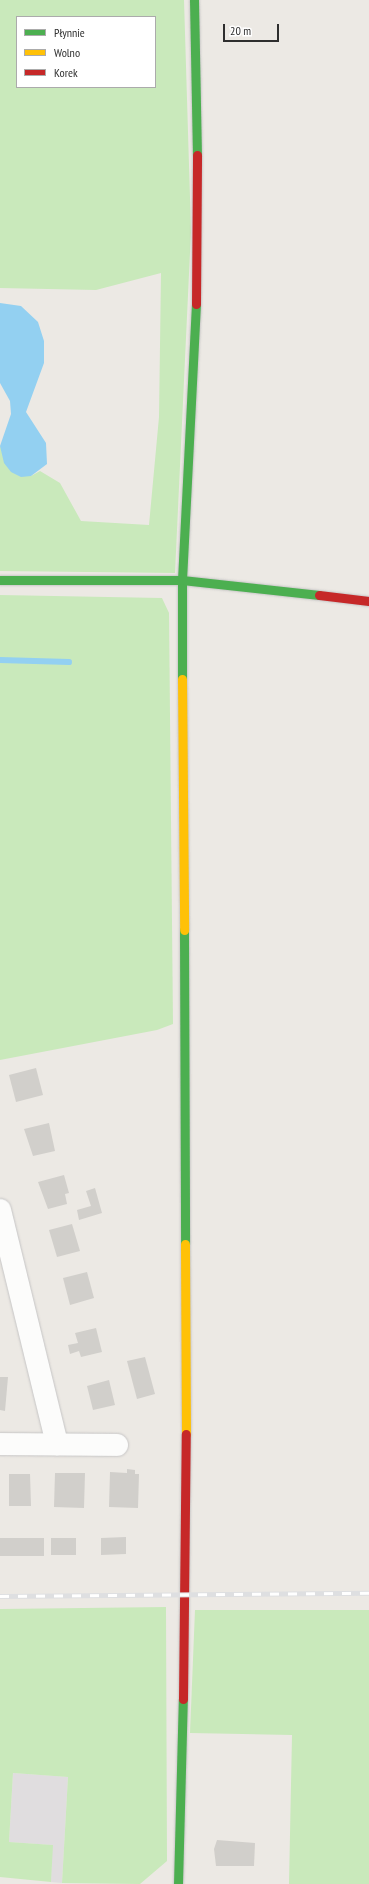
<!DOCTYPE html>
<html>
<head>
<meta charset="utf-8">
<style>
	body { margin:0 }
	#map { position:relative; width:369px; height:1884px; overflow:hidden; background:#ece9e4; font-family:"PT Sans Narrow",sans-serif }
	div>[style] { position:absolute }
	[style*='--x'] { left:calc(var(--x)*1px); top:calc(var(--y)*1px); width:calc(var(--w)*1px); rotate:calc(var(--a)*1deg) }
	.industrial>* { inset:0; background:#e0dddf }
	.green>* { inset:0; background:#c9e9bb }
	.water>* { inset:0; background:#93d0f1 }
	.stream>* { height:5.5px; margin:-2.75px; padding:0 2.75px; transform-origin:2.75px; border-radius:2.75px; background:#93d0f1 }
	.building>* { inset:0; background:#d1cfcb }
	.roads { filter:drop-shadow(0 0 1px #c6c5c5) drop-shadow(0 0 1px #c6c5c5) }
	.street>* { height:22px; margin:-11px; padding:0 11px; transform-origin:11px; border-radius:11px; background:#fcfcfb }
	.fast>* { height:9px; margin:-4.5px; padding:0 4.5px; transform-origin:4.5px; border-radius:4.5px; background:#4caf50 }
	.slow>* { height:9px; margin:-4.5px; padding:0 4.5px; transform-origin:4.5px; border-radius:4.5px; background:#ffc107 }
	.jam>* { height:9px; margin:-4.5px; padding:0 4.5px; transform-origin:4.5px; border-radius:4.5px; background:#c62828 }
	.rail>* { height:4.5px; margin-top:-2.25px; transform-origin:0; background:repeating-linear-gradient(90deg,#fff 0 9px,#dedfe1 0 18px); box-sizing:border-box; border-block:1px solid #dedfe1 }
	span { translate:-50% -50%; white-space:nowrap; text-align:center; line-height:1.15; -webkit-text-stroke:3px #fff; paint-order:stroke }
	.legend { position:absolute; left:16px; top:16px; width:140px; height:72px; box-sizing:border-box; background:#fff; border:1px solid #ababab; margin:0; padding:5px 7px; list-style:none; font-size:12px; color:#2e2e2e }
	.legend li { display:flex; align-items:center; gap:8px; height:20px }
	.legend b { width:20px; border:1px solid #ababab }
	.scale { position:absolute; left:223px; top:24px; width:56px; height:18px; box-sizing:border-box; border:2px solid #2e2e2e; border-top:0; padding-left:5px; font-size:12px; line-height:14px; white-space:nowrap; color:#2e2e2e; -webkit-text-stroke:3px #fff; paint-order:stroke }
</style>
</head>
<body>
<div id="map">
	<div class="industrial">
		<div style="clip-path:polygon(13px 1773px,68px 1777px,62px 1883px,51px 1882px,52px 1845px,9px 1842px)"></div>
	</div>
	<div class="green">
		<div style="clip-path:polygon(evenodd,0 0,184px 0,191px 231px,175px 573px,0 571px,0 446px,31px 476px,40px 471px,60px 483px,81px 521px,149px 525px,159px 417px,161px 273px,96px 290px,0 288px,0 0,17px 17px,155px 17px,155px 87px,17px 87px,17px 17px)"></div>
		<div style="clip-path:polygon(0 595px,162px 598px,169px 613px,173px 1024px,157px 1030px,0 1060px)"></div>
		<div style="clip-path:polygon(166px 1607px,167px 1861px,140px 1884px,62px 1883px,68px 1777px,13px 1773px,9px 1842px,53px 1845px,51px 1882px,0 1877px,0 1609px)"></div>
		<div style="clip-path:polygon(195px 1610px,369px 1610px,369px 1884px,289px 1884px,292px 1735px,190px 1733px)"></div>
	</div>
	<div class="water">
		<div style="clip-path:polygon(0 303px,21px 306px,38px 322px,44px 341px,44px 363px,26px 412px,46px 443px,47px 464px,31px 476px,21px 477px,11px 472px,4px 463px,0 446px,11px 414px,10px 401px,0 383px)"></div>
	</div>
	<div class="stream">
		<div style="--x:0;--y:660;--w:69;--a:1.7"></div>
	</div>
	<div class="building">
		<div style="clip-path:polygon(36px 1068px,43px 1095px,16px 1102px,9px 1075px)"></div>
		<div style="clip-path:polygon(49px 1123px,55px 1151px,33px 1156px,24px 1129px)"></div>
		<div style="clip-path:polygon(64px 1175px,69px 1193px,65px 1194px,67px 1204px,48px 1209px,38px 1182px)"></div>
		<div style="clip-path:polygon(95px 1188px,102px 1213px,79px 1220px,77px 1210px,91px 1206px,86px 1191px)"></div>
		<div style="clip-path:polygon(72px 1224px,80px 1251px,57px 1257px,49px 1230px)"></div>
		<div style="clip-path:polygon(87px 1272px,94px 1298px,70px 1305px,63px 1278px)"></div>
		<div style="clip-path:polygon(96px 1328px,102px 1352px,81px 1357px,79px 1351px,70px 1354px,68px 1345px,78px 1343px,75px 1333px)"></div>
		<div style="clip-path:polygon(145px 1357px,155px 1394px,137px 1399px,127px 1361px)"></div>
		<div style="clip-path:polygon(0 1377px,8px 1377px,5px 1411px,0 1410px)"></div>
		<div style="clip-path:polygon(109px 1380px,115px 1405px,93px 1410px,87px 1386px)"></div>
		<div style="clip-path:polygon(127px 1469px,135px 1470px,135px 1474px,139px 1474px,138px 1508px,109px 1507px,110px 1472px,127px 1473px)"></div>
		<div style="clip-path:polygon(55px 1473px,85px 1473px,84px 1508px,54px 1507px)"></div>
		<div style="clip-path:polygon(9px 1474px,30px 1474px,31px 1506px,9px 1506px)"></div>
		<div style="clip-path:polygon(126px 1537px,126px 1554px,101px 1555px,101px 1538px)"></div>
		<div style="clip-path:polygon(0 1538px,44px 1538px,44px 1556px,0 1556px)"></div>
		<div style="clip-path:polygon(51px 1538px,76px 1538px,76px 1555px,51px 1555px)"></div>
		<div style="clip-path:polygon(217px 1840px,255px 1843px,254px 1866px,216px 1866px,214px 1849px)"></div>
	</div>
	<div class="roads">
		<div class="street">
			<div style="--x:0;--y:1210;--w:241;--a:76.3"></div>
			<div style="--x:0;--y:1444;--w:117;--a:0.5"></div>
		</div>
		<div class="fast">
			<div style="--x:194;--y:0;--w:155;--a:88.9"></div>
			<div style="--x:0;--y:580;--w:182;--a:0"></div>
			<div style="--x:182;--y:580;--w:138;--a:6.2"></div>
			<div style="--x:182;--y:679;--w:99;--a:-90"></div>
			<div style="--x:182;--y:580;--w:276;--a:-87.1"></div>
			<div style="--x:184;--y:930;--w:314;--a:89.8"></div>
			<div style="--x:178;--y:1884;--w:185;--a:-88.5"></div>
		</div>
		<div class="slow">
			<div style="--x:182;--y:679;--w:251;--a:89.5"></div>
			<div style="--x:185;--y:1244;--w:190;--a:89.7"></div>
		</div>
		<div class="jam">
			<div style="--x:196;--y:304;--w:149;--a:-89.6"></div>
			<div style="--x:319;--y:595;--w:50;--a:6.8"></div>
			<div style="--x:183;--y:1699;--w:265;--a:-89.4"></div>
		</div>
	</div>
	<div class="rail">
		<div style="--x:0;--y:1596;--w:369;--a:-0.5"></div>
	</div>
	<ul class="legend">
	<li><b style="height:5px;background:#4caf50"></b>Płynnie</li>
	<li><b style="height:5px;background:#ffc107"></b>Wolno</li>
	<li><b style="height:5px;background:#c62828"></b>Korek</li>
	</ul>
	<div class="scale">20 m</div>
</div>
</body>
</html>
